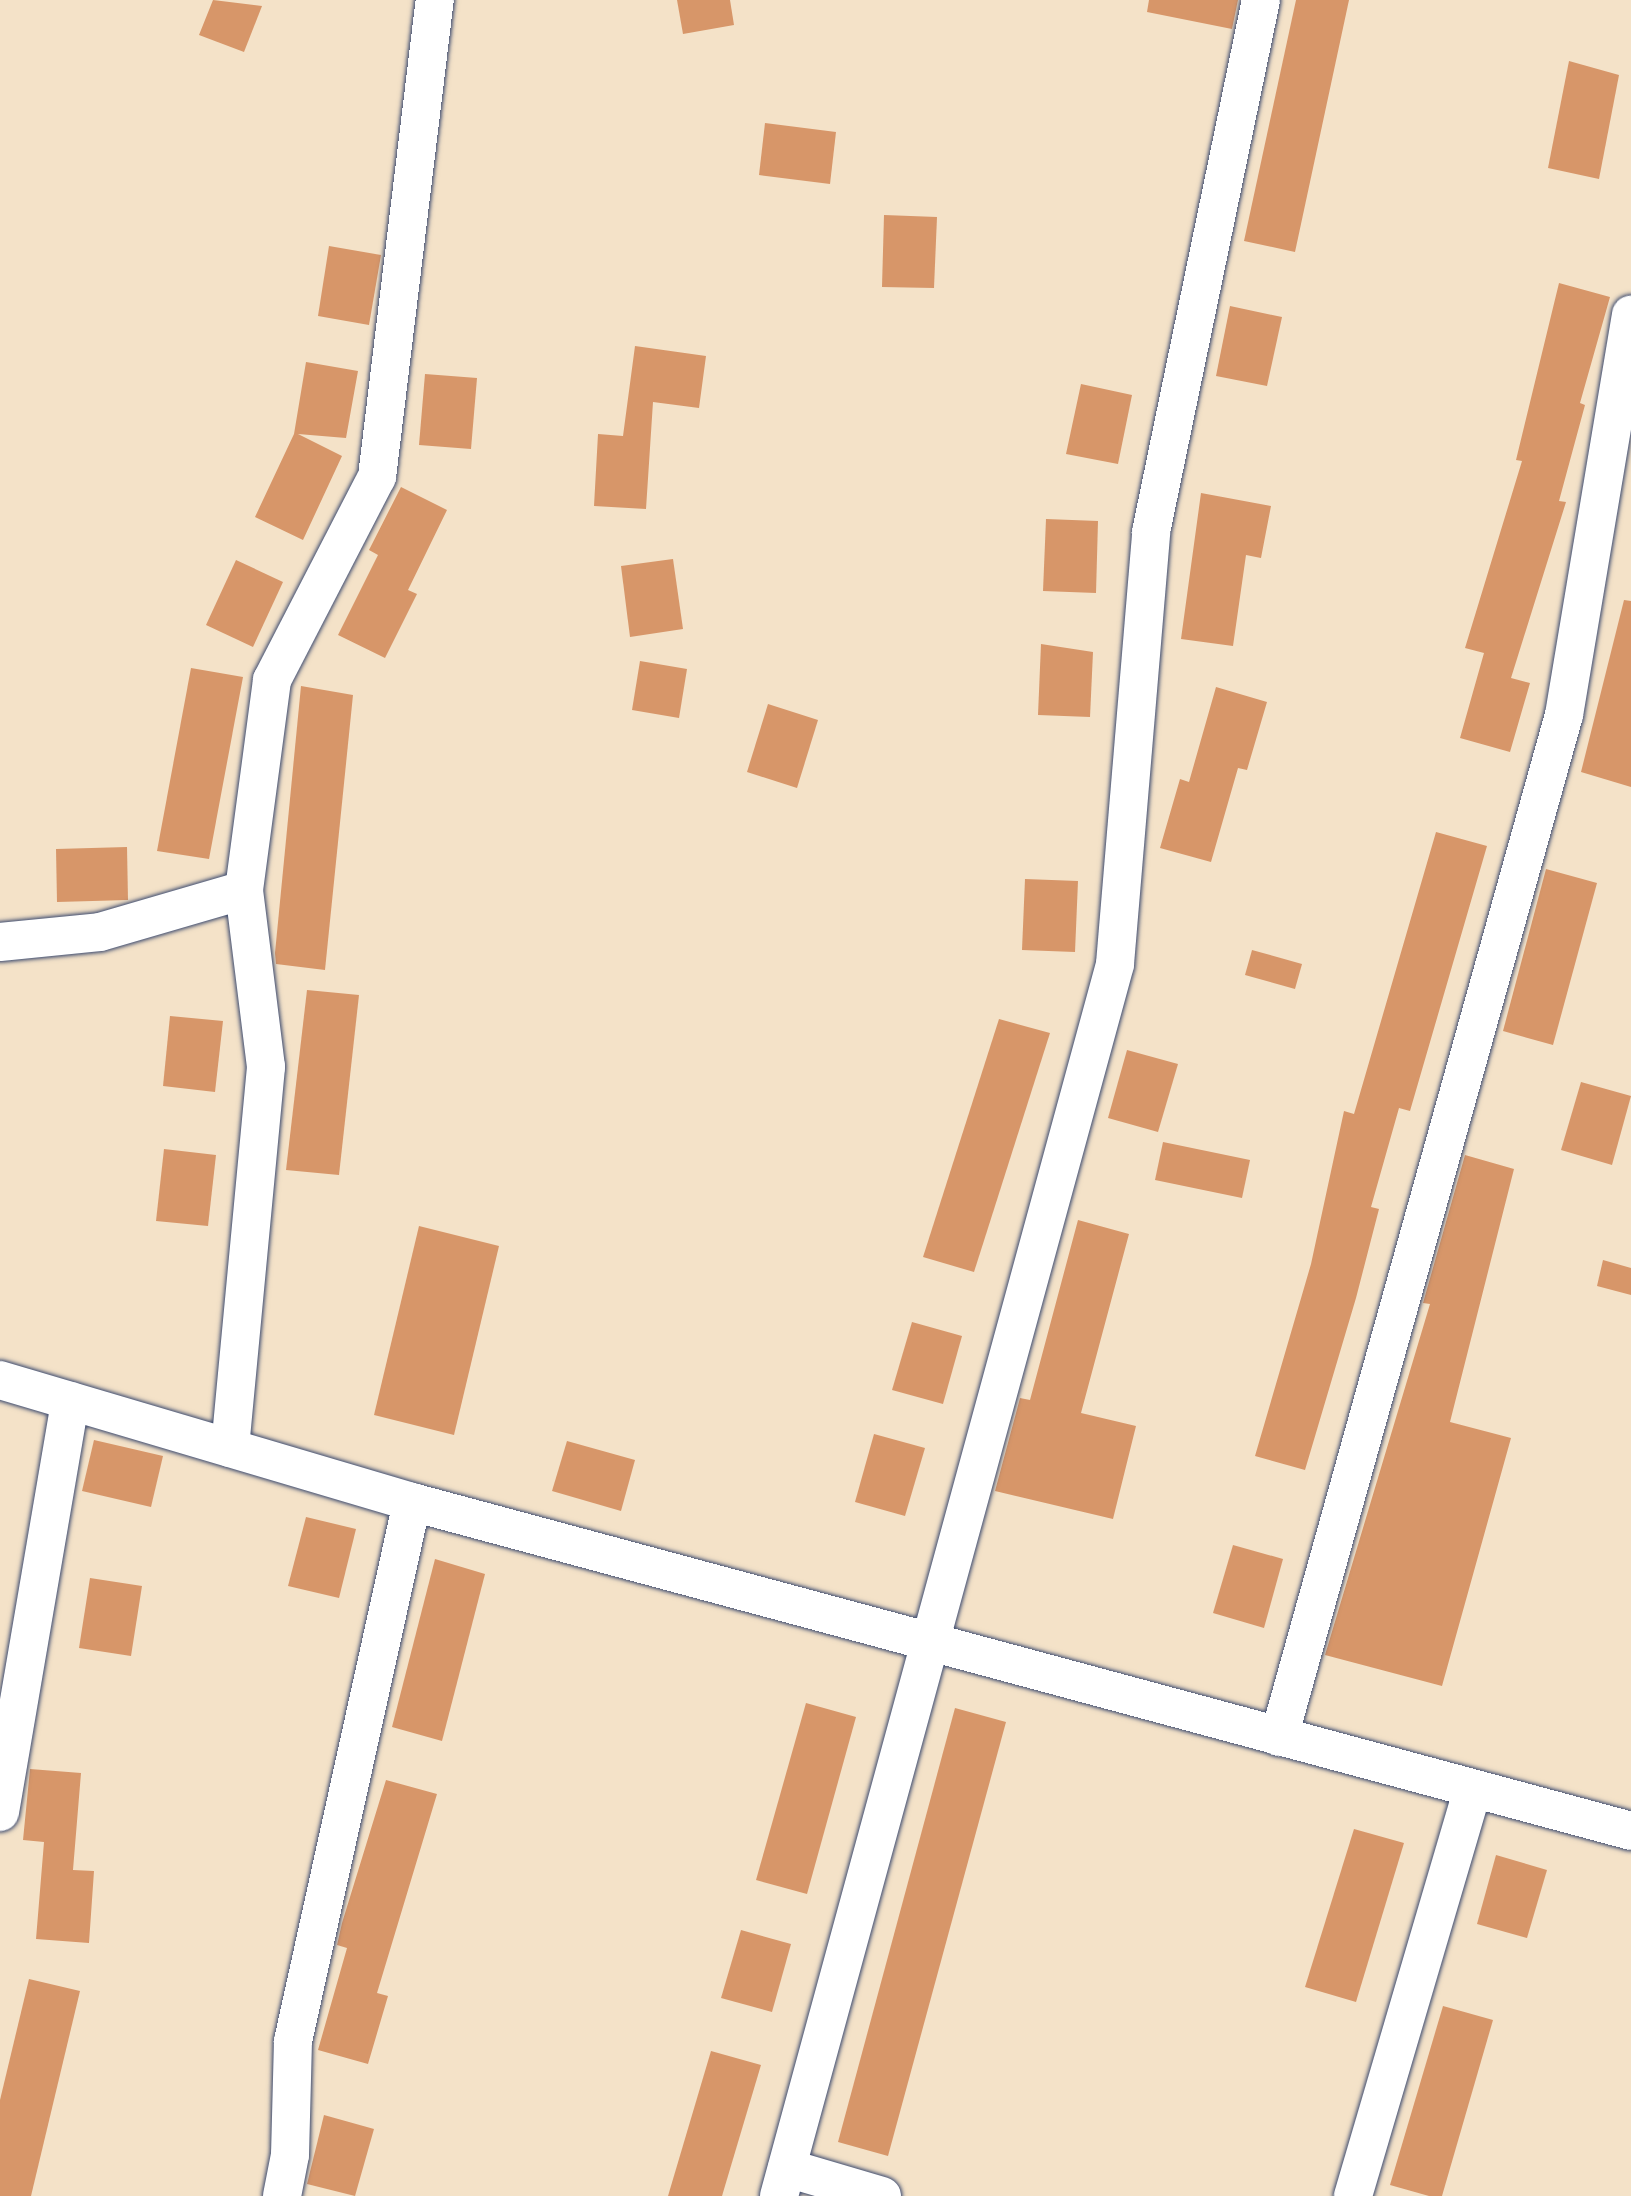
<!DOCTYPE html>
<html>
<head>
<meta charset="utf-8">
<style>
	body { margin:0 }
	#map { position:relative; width:1631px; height:2196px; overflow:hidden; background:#f4e2c8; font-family:"Shantell Sans",sans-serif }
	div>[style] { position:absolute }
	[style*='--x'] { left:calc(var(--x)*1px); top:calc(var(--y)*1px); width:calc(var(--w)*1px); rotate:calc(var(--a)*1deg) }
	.building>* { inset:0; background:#d79669 }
	.roads { filter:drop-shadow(0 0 2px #3c4a6e) drop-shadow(0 0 2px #3c4a6e) }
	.minor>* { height:38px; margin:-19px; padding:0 19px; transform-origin:19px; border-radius:19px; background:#fff }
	span { translate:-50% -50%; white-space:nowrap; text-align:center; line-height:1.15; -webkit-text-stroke:8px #fff; paint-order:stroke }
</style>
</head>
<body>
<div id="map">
	<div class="building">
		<div style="clip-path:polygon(213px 0,262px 6px,244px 52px,199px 35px)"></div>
		<div style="clip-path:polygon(677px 0,730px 0,734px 25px,683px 34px)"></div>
		<div style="clip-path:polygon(1149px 0,1238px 0,1232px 29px,1147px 12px)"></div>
		<div style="clip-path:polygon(1296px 0,1349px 0,1295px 252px,1244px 241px)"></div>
		<div style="clip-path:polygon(1569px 61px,1619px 75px,1599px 179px,1548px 168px)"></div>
		<div style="clip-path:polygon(765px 123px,836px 132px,830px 184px,759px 175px)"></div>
		<div style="clip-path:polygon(884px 215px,937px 217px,934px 288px,882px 287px)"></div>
		<div style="clip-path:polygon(329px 246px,381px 255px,369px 325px,318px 316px)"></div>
		<div style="clip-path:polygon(1559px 283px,1610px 297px,1580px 403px,1585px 405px,1559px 501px,1566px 502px,1511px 678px,1530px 683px,1510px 752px,1460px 738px,1484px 653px,1465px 648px,1522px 461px,1516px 460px)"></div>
		<div style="clip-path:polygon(1230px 306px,1282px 317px,1267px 386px,1216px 376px)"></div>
		<div style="clip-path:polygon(635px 346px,706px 356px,699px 408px,653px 402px,646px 509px,594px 506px,598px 434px,623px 436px)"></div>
		<div style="clip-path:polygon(306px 362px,358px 371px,346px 438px,298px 434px,342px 456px,303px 540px,255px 517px,294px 434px)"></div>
		<div style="clip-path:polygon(425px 374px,477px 378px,471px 449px,419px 445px)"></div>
		<div style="clip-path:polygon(1081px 384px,1132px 395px,1118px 464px,1066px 454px)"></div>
		<div style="clip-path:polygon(401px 487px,447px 510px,408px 590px,417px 594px,385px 658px,338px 635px,378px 555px,369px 550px)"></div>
		<div style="clip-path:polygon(1201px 493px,1271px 506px,1261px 558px,1246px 555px,1233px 646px,1181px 639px)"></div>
		<div style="clip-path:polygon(1046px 519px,1098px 521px,1096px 593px,1043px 591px)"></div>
		<div style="clip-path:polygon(673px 559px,683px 629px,630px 637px,621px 566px)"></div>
		<div style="clip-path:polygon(236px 560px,283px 582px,253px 647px,206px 625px)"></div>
		<div style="clip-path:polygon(1624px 600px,1631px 601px,1631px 787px,1581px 772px)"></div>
		<div style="clip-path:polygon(1041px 644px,1093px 652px,1090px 717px,1038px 715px)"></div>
		<div style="clip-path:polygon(640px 661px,687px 669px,679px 718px,632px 710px)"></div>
		<div style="clip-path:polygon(191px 668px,243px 677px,209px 859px,157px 851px)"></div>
		<div style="clip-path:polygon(301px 686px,353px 695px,325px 970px,276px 964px,275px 953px)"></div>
		<div style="clip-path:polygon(1216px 687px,1267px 702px,1247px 770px,1238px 768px,1211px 862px,1160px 848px,1180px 779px,1189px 782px)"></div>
		<div style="clip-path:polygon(768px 704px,818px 720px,797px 788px,747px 772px)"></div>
		<div style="clip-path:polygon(1436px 832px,1487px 846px,1410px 1111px,1399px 1108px,1371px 1207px,1379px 1209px,1356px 1298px,1305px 1470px,1255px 1456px,1311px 1264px,1344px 1111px,1354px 1114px)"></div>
		<div style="clip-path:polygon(127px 847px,128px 900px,57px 902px,56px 849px)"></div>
		<div style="clip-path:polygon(1546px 869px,1597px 883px,1553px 1045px,1503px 1031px)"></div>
		<div style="clip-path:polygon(1025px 879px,1078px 881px,1075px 952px,1022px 950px)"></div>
		<div style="clip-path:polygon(1252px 950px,1302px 964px,1295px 989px,1245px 975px)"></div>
		<div style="clip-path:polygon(307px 990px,359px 995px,339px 1175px,286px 1170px)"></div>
		<div style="clip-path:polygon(170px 1016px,223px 1021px,215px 1092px,163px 1086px)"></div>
		<div style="clip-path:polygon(999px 1019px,1050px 1033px,974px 1272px,923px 1257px)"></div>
		<div style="clip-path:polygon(1127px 1050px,1178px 1064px,1158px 1132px,1108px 1118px)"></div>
		<div style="clip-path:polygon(1581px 1082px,1631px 1096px,1612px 1165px,1561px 1150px)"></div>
		<div style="clip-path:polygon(1163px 1142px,1250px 1160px,1242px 1198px,1155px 1180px)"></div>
		<div style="clip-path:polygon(164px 1149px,216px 1155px,208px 1226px,156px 1221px)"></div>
		<div style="clip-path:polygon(1465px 1155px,1514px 1169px,1450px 1422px,1511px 1438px,1442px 1686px,1325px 1655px,1430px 1304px,1423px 1303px)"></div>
		<div style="clip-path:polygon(1078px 1220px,1129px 1234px,1081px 1413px,1136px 1426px,1113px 1519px,995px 1491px,1020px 1398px,1030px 1400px)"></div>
		<div style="clip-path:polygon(419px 1226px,499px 1246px,454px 1435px,374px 1415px)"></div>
		<div style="clip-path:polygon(1603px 1260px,1631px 1268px,1631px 1295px,1597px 1286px)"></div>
		<div style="clip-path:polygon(912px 1322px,962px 1336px,943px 1404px,892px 1390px)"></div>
		<div style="clip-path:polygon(874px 1434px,925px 1448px,905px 1516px,855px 1502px)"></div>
		<div style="clip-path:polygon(94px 1440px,163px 1456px,151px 1507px,82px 1491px)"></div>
		<div style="clip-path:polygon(567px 1441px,635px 1460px,621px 1511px,552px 1491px)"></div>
		<div style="clip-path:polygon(306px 1517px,356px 1529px,339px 1598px,288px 1586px)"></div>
		<div style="clip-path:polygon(1233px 1545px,1283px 1559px,1264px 1628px,1213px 1613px)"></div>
		<div style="clip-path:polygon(435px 1559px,485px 1574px,442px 1741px,392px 1727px)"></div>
		<div style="clip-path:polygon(90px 1578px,142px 1586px,131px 1656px,79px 1648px)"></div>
		<div style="clip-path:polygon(806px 1703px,856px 1717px,807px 1894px,756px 1880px)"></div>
		<div style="clip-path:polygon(955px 1708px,1006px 1722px,888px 2156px,838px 2142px)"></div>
		<div style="clip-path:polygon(30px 1769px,81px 1773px,73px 1870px,94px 1871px,89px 1943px,36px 1939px,44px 1842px,23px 1840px)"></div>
		<div style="clip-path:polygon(386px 1780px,437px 1794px,377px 1993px,388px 1996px,368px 2064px,318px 2050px,347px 1948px,337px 1945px,342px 1923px)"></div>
		<div style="clip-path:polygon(1354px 1829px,1404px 1843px,1356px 2002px,1305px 1987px)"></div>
		<div style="clip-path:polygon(1496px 1855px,1547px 1870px,1527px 1938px,1477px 1924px)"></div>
		<div style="clip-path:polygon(741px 1930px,791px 1944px,772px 2012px,721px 1998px)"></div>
		<div style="clip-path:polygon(29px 1979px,80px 1991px,31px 2196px,0 2196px,0 2100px)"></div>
		<div style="clip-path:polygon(1443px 2006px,1493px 2020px,1442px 2196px,1429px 2196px,1390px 2185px)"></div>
		<div style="clip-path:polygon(711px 2051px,761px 2065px,722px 2196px,668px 2196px)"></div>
		<div style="clip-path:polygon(324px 2115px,374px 2129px,355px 2196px,307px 2184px)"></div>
	</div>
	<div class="roads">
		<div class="minor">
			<div style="--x:0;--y:942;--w:100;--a:-5.7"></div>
			<div style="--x:100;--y:932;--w:150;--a:-16.3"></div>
			<div style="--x:0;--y:1380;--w:430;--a:16.5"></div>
			<div style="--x:412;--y:1502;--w:1263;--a:15.1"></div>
			<div style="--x:230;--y:1448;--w:383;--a:-84.6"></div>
			<div style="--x:266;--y:1067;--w:178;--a:-97.1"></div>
			<div style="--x:244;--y:890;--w:212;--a:-82.4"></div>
			<div style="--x:272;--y:680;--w:229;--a:-62.7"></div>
			<div style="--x:377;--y:477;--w:481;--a:-83.1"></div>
			<div style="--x:1279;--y:1737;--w:1061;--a:-74.42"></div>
			<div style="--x:1564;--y:715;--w:406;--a:-80.5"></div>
			<div style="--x:0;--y:1812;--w:417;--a:-80.3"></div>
			<div style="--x:787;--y:2168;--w:99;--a:16.4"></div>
			<div style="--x:282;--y:2196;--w:42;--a:-79"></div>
			<div style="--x:290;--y:2155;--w:114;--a:-88.5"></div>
			<div style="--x:293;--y:2041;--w:552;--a:-77.55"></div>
			<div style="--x:779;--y:2196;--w:1277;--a:-74.74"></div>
			<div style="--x:1115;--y:964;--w:433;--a:-85.2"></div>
			<div style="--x:1151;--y:532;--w:543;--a:-78.32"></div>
			<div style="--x:1353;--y:2196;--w:422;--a:-73.6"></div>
		</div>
	</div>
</div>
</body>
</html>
